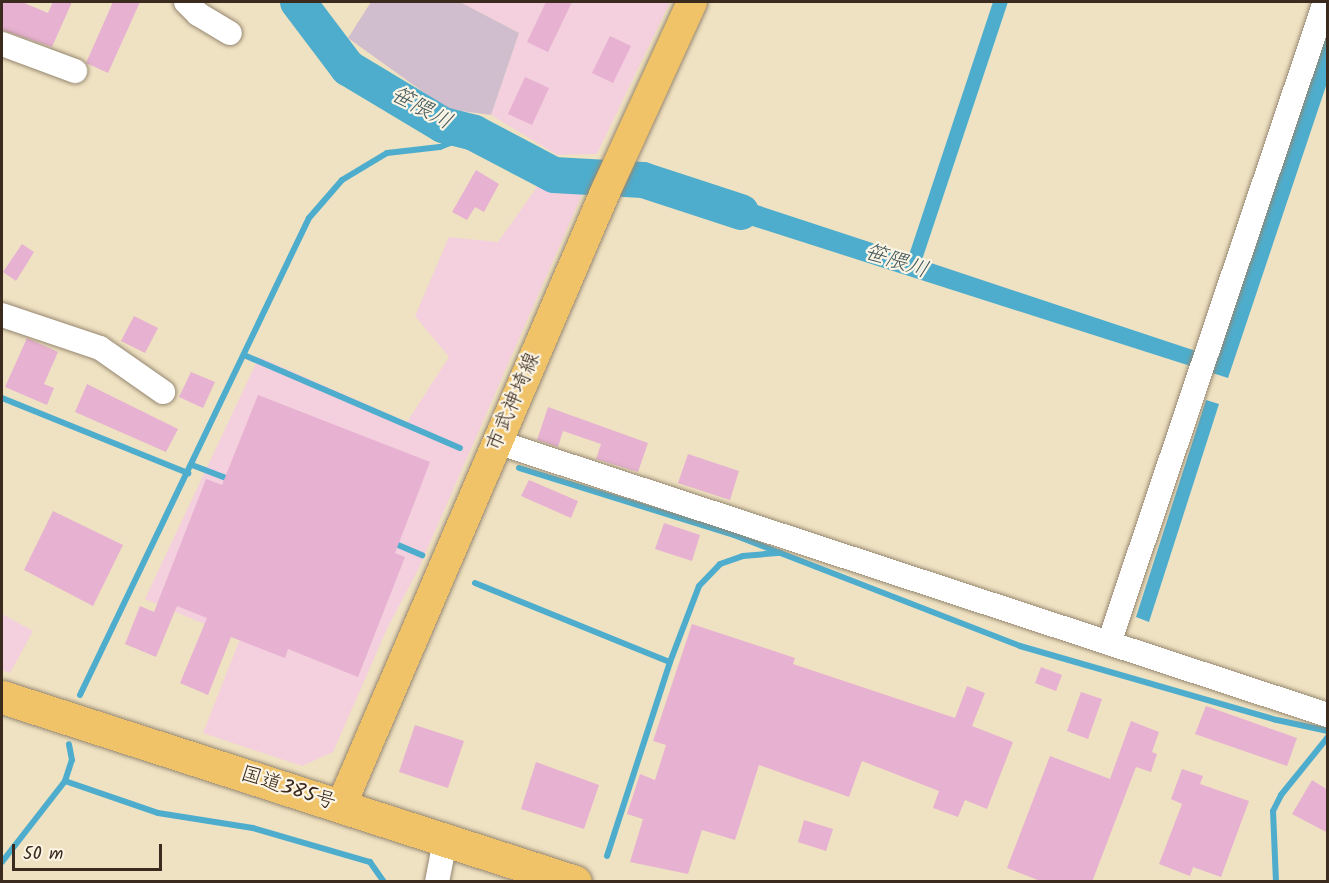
<!DOCTYPE html>
<html>
<head>
<meta charset="utf-8">
<style>
	body { margin:0 }
	#map { position:relative; width:1329px; height:883px; overflow:hidden; background:#efe2c2; font-family:Kalam,"Klee One",sans-serif }
	div>[style] { position:absolute }
	[style*='--x'] { left:calc(var(--x)*1px); top:calc(var(--y)*1px); width:calc(var(--w)*1px); rotate:calc(var(--a)*1deg) }
	.built>* { inset:0; background:#f4cfdd }
	.industrial>* { inset:0; background:#d0bdcd }
	.water>* { inset:0; background:#4eadcd }
	.stream>* { height:6px; margin:-3px; padding:0 3px; transform-origin:3px; border-radius:3px; background:#4eadcd }
	.river>* { height:36px; margin:-18px; padding:0 18px; transform-origin:18px; border-radius:18px; background:#4eadcd }
	.building>* { inset:0; background:#e7b1d1 }
	.roads { filter:drop-shadow(0 0 2px #958670) drop-shadow(0 0 2px #958670) }
	.minor>* { height:24px; margin:-12px; padding:0 12px; transform-origin:12px; border-radius:12px; background:#fff }
	.major>* { height:30px; margin:-15px; padding:0 15px; transform-origin:15px; border-radius:15px; background:#f1c369 }
	.highway>* { height:33px; margin:-16.5px; padding:0 16.5px; transform-origin:16.5px; border-radius:16.5px; background:#f1c369 }
	span { translate:-50% -50%; white-space:nowrap; text-align:center; line-height:1.15; -webkit-text-stroke:4.5px #fcf5e5; paint-order:stroke }
	.street-label { font-size:21px; color:#3b2a1e }
	.water-label { font-size:22px; color:#42585b; font-style:italic }
	.frame { position:absolute; inset:0; border:3px solid #3b2a1e; pointer-events:none }
	.scale { position:absolute; left:12px; top:844px; width:150px; height:27px; box-sizing:border-box; border:3px solid #3b2a1e; border-top:0; padding-left:8px; font-size:18px; line-height:21px; white-space:nowrap; color:#3b2a1e; -webkit-text-stroke:4px #fcf5e5; paint-order:stroke }
</style>
</head>
<body>
<div id="map">
	<div class="built">
		<div style="clip-path:polygon(460px 2px,670px 2px,597px 154px,557px 155px,491px 115px,519px 33px)"></div>
		<div style="clip-path:polygon(542px 180px,584px 190px,419px 568px,387px 629px,333px 752px,302px 766px,203px 733px,240px 639px,145px 599px,259px 357px,407px 422px,449px 357px,415px 316px,449px 237px,498px 242px)"></div>
		<div style="clip-path:polygon(2px 614px,33px 631px,10px 673px,2px 670px)"></div>
	</div>
	<div class="industrial">
		<div style="clip-path:polygon(371px 2px,460px 2px,519px 33px,491px 115px,447px 109px,348px 38px)"></div>
	</div>
	<div class="water">
		<div style="clip-path:polygon(993px 2px,1008px 2px,922px 260px,1217px 358px,1327px 32px,1327px 83px,1228px 378px,693px 207px,699px 186px,909px 255px)"></div>
		<div style="clip-path:polygon(1206px 400px,1219px 404px,1149px 622px,1136px 617px)"></div>
	</div>
	<div class="stream">
		<div style="--x:244;--y:355;--w:235;--a:23.3"></div>
		<div style="--x:2;--y:398;--w:201;--a:22"></div>
		<div style="--x:192;--y:465;--w:42;--a:21"></div>
		<div style="--x:519;--y:468;--w:225;--a:17.3"></div>
		<div style="--x:734;--y:535;--w:307;--a:21.2"></div>
		<div style="--x:1020;--y:646;--w:267;--a:16.1"></div>
		<div style="--x:1277;--y:720;--w:52;--a:12.2"></div>
		<div style="--x:391;--y:542;--w:34;--a:23"></div>
		<div style="--x:475;--y:583;--w:210;--a:22.1"></div>
		<div style="--x:80;--y:695;--w:529;--a:-64.36"></div>
		<div style="--x:309;--y:218;--w:50;--a:-49"></div>
		<div style="--x:342;--y:180;--w:52;--a:-31"></div>
		<div style="--x:387;--y:153;--w:53;--a:-6.5"></div>
		<div style="--x:440;--y:147;--w:37;--a:-22"></div>
		<div style="--x:65;--y:781;--w:98;--a:19"></div>
		<div style="--x:158;--y:813;--w:96;--a:9"></div>
		<div style="--x:253;--y:828;--w:122;--a:16.2"></div>
		<div style="--x:370;--y:862;--w:24;--a:55"></div>
		<div style="--x:607;--y:856;--w:204;--a:-72"></div>
		<div style="--x:670;--y:662;--w:81;--a:-69.1"></div>
		<div style="--x:699;--y:586;--w:30;--a:-46"></div>
		<div style="--x:720;--y:564;--w:24;--a:-19"></div>
		<div style="--x:743;--y:556;--w:37;--a:-5"></div>
		<div style="--x:2;--y:862;--w:103;--a:-52.1"></div>
		<div style="--x:65;--y:781;--w:22;--a:-72"></div>
		<div style="--x:72;--y:760;--w:16;--a:-101"></div>
		<div style="--x:1276;--y:882;--w:71;--a:-92.4"></div>
		<div style="--x:1273;--y:811;--w:18;--a:-63"></div>
		<div style="--x:1281;--y:795;--w:75;--a:-51"></div>
	</div>
	<div class="river">
		<div style="--x:298;--y:2;--w:83;--a:52.9"></div>
		<div style="--x:348;--y:68;--w:111;--a:31"></div>
		<div style="--x:443;--y:125;--w:32;--a:14"></div>
		<div style="--x:474;--y:133;--w:90;--a:27.7"></div>
		<div style="--x:554;--y:175;--w:89;--a:3.2"></div>
		<div style="--x:643;--y:180;--w:103;--a:18.1"></div>
	</div>
	<div class="building">
		<div style="clip-path:polygon(2px 2px,22px 2px,48px 13px,53px 2px,72px 2px,52px 47px,2px 30px)"></div>
		<div style="clip-path:polygon(113px 2px,140px 2px,108px 73px,86px 63px)"></div>
		<div style="clip-path:polygon(546px 2px,572px 2px,548px 52px,527px 42px)"></div>
		<div style="clip-path:polygon(610px 36px,631px 46px,613px 83px,592px 73px)"></div>
		<div style="clip-path:polygon(525px 77px,549px 88px,532px 125px,508px 114px)"></div>
		<div style="clip-path:polygon(476px 170px,499px 184px,484px 212px,475px 207px,467px 220px,452px 212px)"></div>
		<div style="clip-path:polygon(22px 244px,34px 252px,16px 281px,3px 272px)"></div>
		<div style="clip-path:polygon(134px 316px,158px 328px,145px 353px,121px 341px)"></div>
		<div style="clip-path:polygon(27px 338px,58px 352px,44px 384px,54px 388px,47px 405px,5px 387px)"></div>
		<div style="clip-path:polygon(191px 372px,215px 382px,203px 408px,179px 397px)"></div>
		<div style="clip-path:polygon(87px 384px,178px 429px,166px 452px,75px 412px)"></div>
		<div style="clip-path:polygon(258px 395px,430px 462px,395px 553px,405px 557px,358px 677px,288px 649px,285px 658px,231px 637px,208px 695px,180px 683px,207px 618px,177px 606px,156px 657px,125px 644px,140px 606px,154px 612px,206px 479px,222px 485px)"></div>
		<div style="clip-path:polygon(548px 407px,648px 443px,638px 472px,596px 459px,601px 444px,563px 431px,558px 447px,537px 440px)"></div>
		<div style="clip-path:polygon(688px 454px,739px 471px,730px 500px,678px 483px)"></div>
		<div style="clip-path:polygon(529px 480px,578px 501px,571px 518px,521px 496px)"></div>
		<div style="clip-path:polygon(53px 511px,123px 545px,93px 606px,24px 570px)"></div>
		<div style="clip-path:polygon(664px 523px,700px 535px,692px 561px,655px 549px)"></div>
		<div style="clip-path:polygon(692px 624px,795px 658px,793px 664px,955px 718px,967px 686px,985px 693px,972px 726px,1013px 742px,987px 809px,965px 800px,958px 817px,933px 808px,939px 791px,862px 761px,849px 797px,759px 765px,735px 840px,702px 830px,688px 874px,630px 862px,643px 819px,627px 814px,640px 774px,655px 780px,666px 745px,653px 741px)"></div>
		<div style="clip-path:polygon(1041px 667px,1062px 675px,1056px 691px,1035px 683px)"></div>
		<div style="clip-path:polygon(1081px 692px,1102px 699px,1088px 739px,1067px 731px)"></div>
		<div style="clip-path:polygon(1206px 706px,1297px 738px,1287px 766px,1195px 734px)"></div>
		<div style="clip-path:polygon(1131px 721px,1159px 732px,1152px 752px,1157px 754px,1151px 772px,1136px 767px,1092px 882px,1043px 882px,1007px 868px,1050px 756px,1110px 779px)"></div>
		<div style="clip-path:polygon(415px 725px,464px 741px,448px 788px,399px 772px)"></div>
		<div style="clip-path:polygon(536px 762px,599px 785px,584px 829px,521px 809px)"></div>
		<div style="clip-path:polygon(1182px 769px,1203px 776px,1200px 784px,1249px 801px,1221px 877px,1193px 867px,1190px 876px,1159px 864px,1182px 804px,1171px 799px)"></div>
		<div style="clip-path:polygon(1312px 780px,1328px 790px,1328px 833px,1292px 814px)"></div>
		<div style="clip-path:polygon(804px 820px,833px 829px,826px 851px,798px 842px)"></div>
	</div>
	<div class="roads">
		<div class="minor">
			<div style="--x:186;--y:2;--w:17;--a:45"></div>
			<div style="--x:198;--y:14;--w:37;--a:31"></div>
			<div style="--x:2;--y:44;--w:78;--a:20.3"></div>
			<div style="--x:2;--y:315;--w:103;--a:18.6"></div>
			<div style="--x:100;--y:348;--w:77;--a:34.9"></div>
			<div style="--x:497;--y:442;--w:875;--a:18.19"></div>
			<div style="--x:1109;--y:643;--w:676;--a:-71.38"></div>
			<div style="--x:437;--y:882;--w:42;--a:-79"></div>
		</div>
		<div class="major">
			<div style="--x:341;--y:806;--w:671;--a:-66.72"></div>
			<div style="--x:606;--y:190;--w:207;--a:-65.4"></div>
		</div>
		<div class="highway">
			<div style="--x:2;--y:697;--w:602;--a:17.89"></div>
		</div>
	</div>
	<div class="street-label">
		<span style="left:514px;top:402px;rotate:-67deg">市武神埼線</span>
		<span style="left:288px;top:789px;rotate:18deg">国道385号</span>
	</div>
	<div class="water-label">
		<span style="left:421px;top:109px;rotate:28deg">笹隈川</span>
		<span style="left:896px;top:262px;rotate:18deg">笹隈川</span>
	</div>
	<div class="frame"></div>
	<div class="scale">50 m</div>
</div>
</body>
</html>
